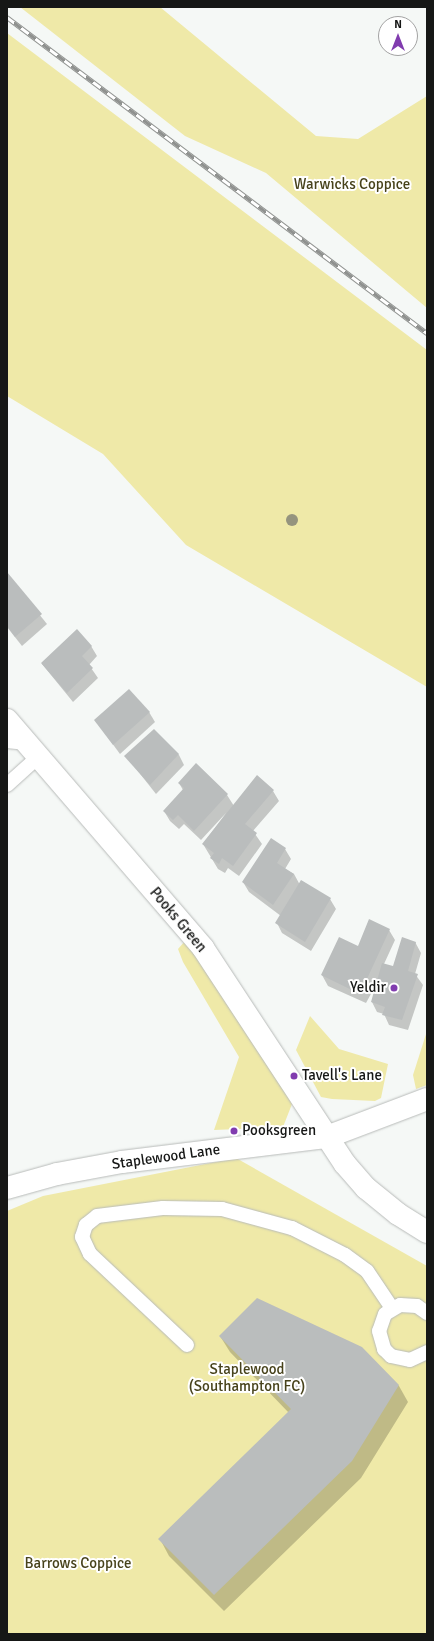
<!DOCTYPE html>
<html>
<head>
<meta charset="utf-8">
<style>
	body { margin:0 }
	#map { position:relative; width:434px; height:1641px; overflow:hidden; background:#f5f8f6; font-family:Signika,sans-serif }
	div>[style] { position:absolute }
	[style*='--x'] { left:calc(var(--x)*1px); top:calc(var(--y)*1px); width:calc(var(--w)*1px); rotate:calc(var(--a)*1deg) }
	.green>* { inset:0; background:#efe9a8 }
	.shadow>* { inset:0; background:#0003 }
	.building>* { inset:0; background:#babdbd }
	.roads { filter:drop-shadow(0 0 1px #b8bbb9) drop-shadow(0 0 1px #b8bbb9) }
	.lane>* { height:14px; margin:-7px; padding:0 7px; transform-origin:7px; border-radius:7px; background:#fff }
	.street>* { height:22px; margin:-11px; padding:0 11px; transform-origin:11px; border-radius:11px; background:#fff }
	.secondary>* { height:22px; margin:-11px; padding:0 11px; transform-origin:11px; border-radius:11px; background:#fff }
	.rail>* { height:4.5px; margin-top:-2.25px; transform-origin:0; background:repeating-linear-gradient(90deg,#fff 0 9px,#8f918f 0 18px); box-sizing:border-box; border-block:1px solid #8f918f }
	.trees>* { width:12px; height:12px; margin:-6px; border-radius:50%; background:#95947e }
	.dots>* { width:11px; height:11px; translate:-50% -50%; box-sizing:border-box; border:2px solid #fff; border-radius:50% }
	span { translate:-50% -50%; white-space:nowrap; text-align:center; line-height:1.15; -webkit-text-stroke:4px #fff; paint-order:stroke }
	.park-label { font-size:15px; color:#47421b }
	.street-label { font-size:15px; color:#161716 }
	.poi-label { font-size:15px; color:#161716 }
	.right { translate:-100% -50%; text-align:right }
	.left { translate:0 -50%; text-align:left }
	.frame { position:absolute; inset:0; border:8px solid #161716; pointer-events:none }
	.north { position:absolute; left:378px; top:16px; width:40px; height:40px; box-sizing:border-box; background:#fff; border:1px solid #a2a2a2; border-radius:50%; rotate:0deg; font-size:11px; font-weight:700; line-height:16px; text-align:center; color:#161716 }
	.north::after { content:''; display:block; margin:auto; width:14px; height:18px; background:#813caf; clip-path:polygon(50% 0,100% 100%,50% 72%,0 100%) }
</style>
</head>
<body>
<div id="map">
	<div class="green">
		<div style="clip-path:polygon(20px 7px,160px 7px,316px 136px,358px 139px,427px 96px,427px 308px,266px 173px,185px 136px)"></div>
		<div style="clip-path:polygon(7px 33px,427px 350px,427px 687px,186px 545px,103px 454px,7px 396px)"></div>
		<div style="clip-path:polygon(185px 941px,282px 1078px,292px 1104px,283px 1127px,214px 1130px,239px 1057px,183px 962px,178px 949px)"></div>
		<div style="clip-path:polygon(310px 1016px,339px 1049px,388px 1064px,381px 1098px,375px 1101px,332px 1099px,321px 1097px,296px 1050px)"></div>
		<div style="clip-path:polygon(427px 1031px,427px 1085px,416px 1089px,413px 1075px)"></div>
		<div style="clip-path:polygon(236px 1158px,427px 1266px,427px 1634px,7px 1634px,7px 1211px,43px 1196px)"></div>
	</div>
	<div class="shadow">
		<div style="clip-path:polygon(7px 574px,47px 624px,22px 646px,7px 627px)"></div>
		<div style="clip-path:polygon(91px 646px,97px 656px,89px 665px,98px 678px,73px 702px,42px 664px)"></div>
		<div style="clip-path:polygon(149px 712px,155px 722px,120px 754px,95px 720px)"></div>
		<div style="clip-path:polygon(154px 730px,179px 755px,184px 765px,156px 794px,126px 756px)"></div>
		<div style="clip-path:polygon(179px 783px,227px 795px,234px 806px,273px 791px,279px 801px,253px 831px,262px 844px,239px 876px,228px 868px,225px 873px,218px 869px,203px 844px,226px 813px,201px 840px,184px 824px,179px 829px,170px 821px,164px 811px,183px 790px)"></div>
		<div style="clip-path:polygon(285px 849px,291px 859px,285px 869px,294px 874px,300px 885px,302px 881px,330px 899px,336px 909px,311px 951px,282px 933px,277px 923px,281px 916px,249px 892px,243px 882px)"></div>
		<div style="clip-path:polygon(389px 930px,395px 940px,384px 964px,394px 968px,415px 942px,421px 953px,415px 974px,423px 985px,408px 1030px,389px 1025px,384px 1014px,377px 1012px,372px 1002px,378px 981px,366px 1003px,328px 986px,322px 975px,358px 947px)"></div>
		<div style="clip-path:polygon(220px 1336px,361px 1348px,399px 1386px,408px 1402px,361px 1478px,224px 1611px,169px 1556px,160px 1539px,289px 1413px,230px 1352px)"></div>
	</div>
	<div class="building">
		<div style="clip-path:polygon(7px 572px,42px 614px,15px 637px,7px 626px)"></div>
		<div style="clip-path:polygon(77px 629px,92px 646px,82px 656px,93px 668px,67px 693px,41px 663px)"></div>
		<div style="clip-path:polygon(129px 689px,150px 712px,113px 745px,94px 720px)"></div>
		<div style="clip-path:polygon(154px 729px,179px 754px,150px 785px,124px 756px)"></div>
		<div style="clip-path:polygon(196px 763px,228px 794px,194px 831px,178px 815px,173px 820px,163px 811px,184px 788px,178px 783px)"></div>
		<div style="clip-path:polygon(257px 775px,274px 790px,245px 824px,257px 833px,233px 866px,222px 858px,219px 864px,210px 858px,214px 853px,202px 844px)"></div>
		<div style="clip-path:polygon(271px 838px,286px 848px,277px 863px,294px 874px,273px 905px,242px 882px)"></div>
		<div style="clip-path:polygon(301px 880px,331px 898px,305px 942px,275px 923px)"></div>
		<div style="clip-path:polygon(369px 919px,390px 929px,360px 994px,321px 975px,339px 937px,358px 946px)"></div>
		<div style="clip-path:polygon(402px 937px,416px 942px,408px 971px,418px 974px,402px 1020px,382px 1015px,385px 1007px,371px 1002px,382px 963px,393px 966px)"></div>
		<div style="clip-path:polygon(257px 1298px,362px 1347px,399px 1385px,352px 1461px,214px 1595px,158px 1539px,291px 1409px,219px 1336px)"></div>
	</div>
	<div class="roads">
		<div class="lane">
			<div style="--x:7;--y:741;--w:20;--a:6"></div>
			<div style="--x:7;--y:785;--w:42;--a:-42.1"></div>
			<div style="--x:427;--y:1313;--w:12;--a:-145"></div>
			<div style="--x:417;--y:1306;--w:17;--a:-177"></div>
			<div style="--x:400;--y:1305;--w:17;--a:149"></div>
			<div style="--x:385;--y:1314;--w:18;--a:109"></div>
			<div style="--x:379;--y:1331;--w:19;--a:74"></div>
			<div style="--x:384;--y:1349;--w:10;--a:45"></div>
			<div style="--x:391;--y:1356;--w:19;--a:12"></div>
			<div style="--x:410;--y:1360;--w:19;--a:-25"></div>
			<div style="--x:187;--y:1345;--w:133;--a:-136.8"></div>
			<div style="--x:90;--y:1254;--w:19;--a:-115"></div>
			<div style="--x:82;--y:1237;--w:13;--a:-72"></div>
			<div style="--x:86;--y:1225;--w:14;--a:-39"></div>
			<div style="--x:97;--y:1216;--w:66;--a:-6.9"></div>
			<div style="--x:163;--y:1208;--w:59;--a:1"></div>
			<div style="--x:222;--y:1209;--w:73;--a:15.2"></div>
			<div style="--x:292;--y:1228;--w:59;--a:27"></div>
			<div style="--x:345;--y:1255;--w:27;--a:36"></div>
			<div style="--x:367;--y:1271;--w:45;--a:56"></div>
		</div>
		<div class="street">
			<div style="--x:7;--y:720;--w:301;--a:49.3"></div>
			<div style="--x:203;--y:948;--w:258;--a:56.7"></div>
			<div style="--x:345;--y:1164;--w:32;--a:49"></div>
			<div style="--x:366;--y:1188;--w:41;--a:39.1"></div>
			<div style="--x:398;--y:1214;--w:34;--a:32"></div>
		</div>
		<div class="secondary">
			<div style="--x:7;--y:1188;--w:52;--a:-15.6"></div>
			<div style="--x:57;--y:1174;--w:66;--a:-10.5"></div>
			<div style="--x:122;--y:1162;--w:207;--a:-7"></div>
			<div style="--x:327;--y:1137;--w:107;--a:-20.8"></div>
		</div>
	</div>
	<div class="rail">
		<div style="--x:7;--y:17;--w:526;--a:36.96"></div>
	</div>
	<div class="trees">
		<div style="left:292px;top:520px"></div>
	</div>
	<div class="dots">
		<div style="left:394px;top:988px;background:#813caf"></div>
		<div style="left:294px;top:1076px;background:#813caf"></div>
		<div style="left:234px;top:1131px;background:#813caf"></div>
	</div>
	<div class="park-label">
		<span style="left:352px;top:185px">Warwicks Coppice</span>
		<span style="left:247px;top:1378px">Staplewood<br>(Southampton FC)</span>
		<span style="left:78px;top:1564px">Barrows Coppice</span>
	</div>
	<div class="street-label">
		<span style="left:178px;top:920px;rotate:50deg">Pooks Green</span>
		<span style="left:166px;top:1157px;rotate:-8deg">Staplewood Lane</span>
	</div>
	<div class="poi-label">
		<span class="right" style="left:386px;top:988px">Yeldir</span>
		<span class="left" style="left:302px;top:1076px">Tavell's Lane</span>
		<span class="left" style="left:242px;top:1131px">Pooksgreen</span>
	</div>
	<div class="frame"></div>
	<div class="north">N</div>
</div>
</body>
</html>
